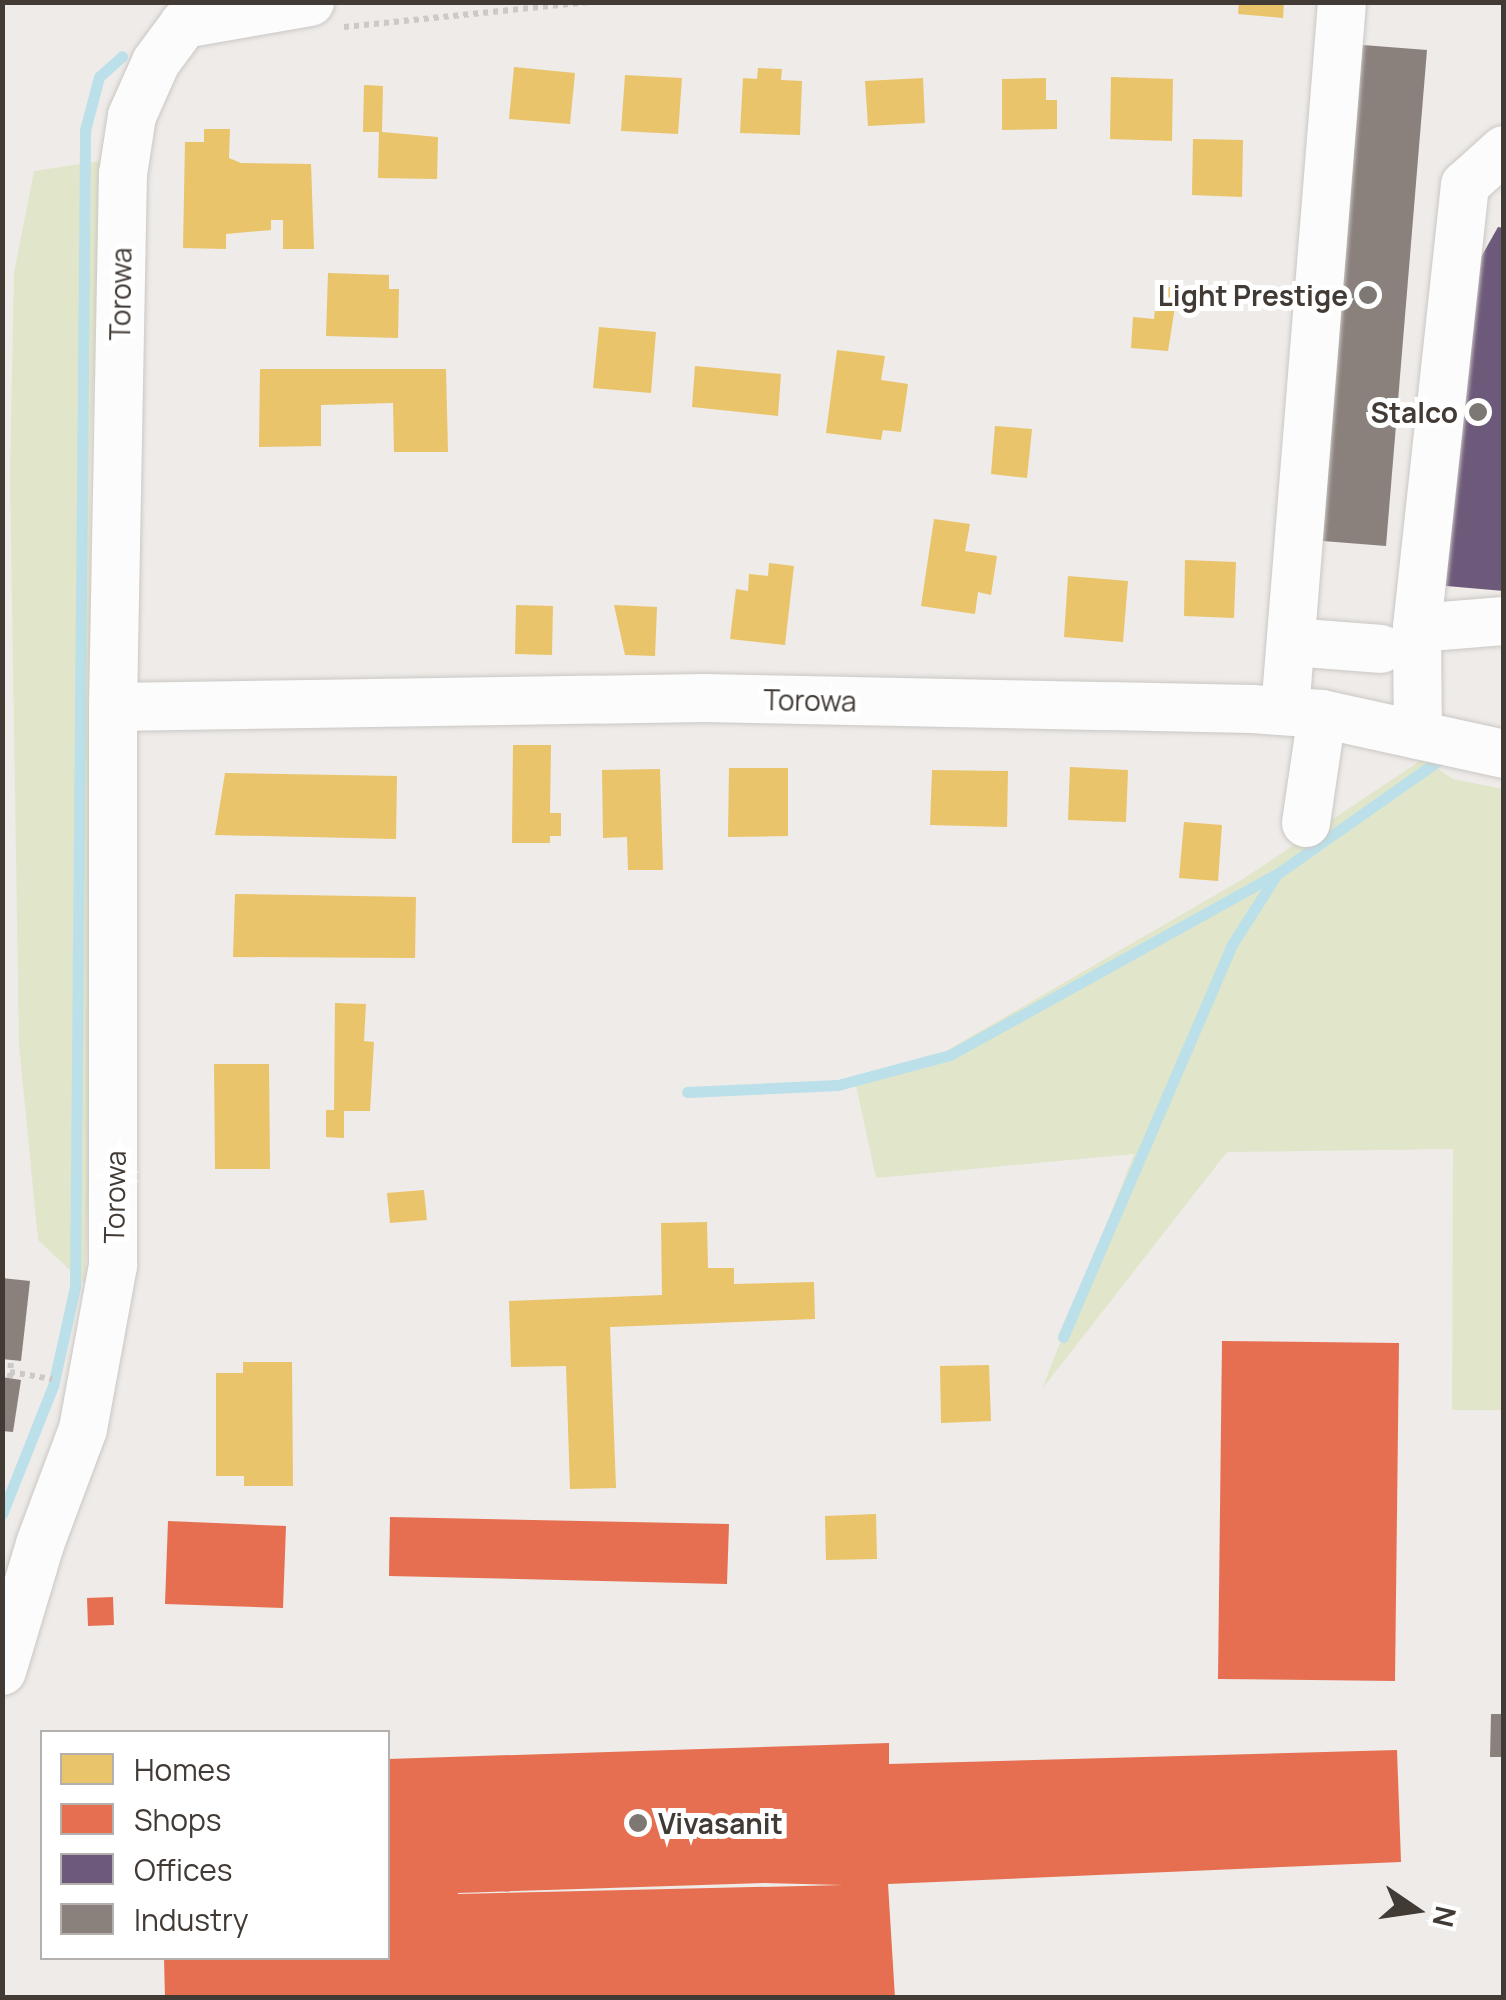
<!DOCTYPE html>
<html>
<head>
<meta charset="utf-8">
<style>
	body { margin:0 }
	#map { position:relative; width:1506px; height:2000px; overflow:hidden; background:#eeebe8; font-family:Manrope,sans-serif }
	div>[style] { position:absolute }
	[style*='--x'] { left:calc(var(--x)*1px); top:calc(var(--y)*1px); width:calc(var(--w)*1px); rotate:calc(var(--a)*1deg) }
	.green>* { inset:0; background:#e1e6ca }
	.homes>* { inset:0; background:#e9c46a }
	.shops>* { inset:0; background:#e76f51 }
	.offices>* { inset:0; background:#6d597a }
	.industry>* { inset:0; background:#8a817c }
	.stream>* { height:11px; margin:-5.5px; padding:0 5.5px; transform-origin:5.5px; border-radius:5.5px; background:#bbe0e9 }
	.path>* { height:6px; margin-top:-3px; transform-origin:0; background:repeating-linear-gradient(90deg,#ccc9c6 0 5px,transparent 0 10px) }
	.roads { filter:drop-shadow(0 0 2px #cac7c4) drop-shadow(0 0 2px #cac7c4) }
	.minor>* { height:48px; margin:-24px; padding:0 24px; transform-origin:24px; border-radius:24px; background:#fcfcfc }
	.dots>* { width:28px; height:28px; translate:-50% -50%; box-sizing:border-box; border:5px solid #fff; border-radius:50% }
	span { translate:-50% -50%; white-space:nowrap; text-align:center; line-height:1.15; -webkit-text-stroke:10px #fff; paint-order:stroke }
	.street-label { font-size:28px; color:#423a35 }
	.poi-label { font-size:28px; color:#423a35; font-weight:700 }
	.right { translate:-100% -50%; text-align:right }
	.left { translate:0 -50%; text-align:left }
	.frame { position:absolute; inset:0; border:5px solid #423a35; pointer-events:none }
	.legend { position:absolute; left:40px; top:1730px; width:350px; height:230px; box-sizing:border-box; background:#fff; border:2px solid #b3b0ae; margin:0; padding:12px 18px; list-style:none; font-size:30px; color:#423a35 }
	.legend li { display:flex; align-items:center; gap:20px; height:50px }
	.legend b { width:50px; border:2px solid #b3b0ae }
	.north { position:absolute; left:1366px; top:1860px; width:100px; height:100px; -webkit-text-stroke:8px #fff; paint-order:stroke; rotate:103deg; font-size:28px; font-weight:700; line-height:40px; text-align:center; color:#423a35 }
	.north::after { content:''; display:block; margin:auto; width:35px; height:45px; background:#423a35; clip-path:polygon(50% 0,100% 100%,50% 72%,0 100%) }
</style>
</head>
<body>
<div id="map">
	<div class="green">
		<div style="clip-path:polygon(101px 161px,90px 470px,92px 1103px,85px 1284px,38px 1240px,19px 1044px,10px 477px,14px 273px,34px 171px)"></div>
		<div style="clip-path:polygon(1423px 759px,1453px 779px,1503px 789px,1503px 1410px,1452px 1410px,1453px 1149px,1227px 1152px,1042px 1389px,1134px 1154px,876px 1178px,854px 1076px,946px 1051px,1243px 879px)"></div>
	</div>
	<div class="homes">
		<div style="clip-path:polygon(1239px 2px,1284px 2px,1283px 18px,1238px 14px)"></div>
		<div style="clip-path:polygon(514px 67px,575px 73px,570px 124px,509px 119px)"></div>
		<div style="clip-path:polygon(758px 68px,782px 69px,781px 80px,802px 81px,800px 135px,740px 133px,743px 78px,757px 79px)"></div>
		<div style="clip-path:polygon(625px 75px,682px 78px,678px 134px,621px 131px)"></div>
		<div style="clip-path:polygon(1111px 77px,1173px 79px,1172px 141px,1110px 139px)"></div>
		<div style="clip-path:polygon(923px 78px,925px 123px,868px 126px,865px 81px)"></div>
		<div style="clip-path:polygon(1046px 78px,1046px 100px,1057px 100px,1057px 129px,1002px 130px,1002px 79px)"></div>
		<div style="clip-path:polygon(364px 85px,383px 86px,382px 132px,438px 137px,437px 179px,378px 178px,379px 132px,363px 132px)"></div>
		<div style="clip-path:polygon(204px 129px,230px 129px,229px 158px,241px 163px,311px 164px,314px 249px,283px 249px,283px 220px,271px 220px,271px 230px,226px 234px,226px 249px,183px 248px,185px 142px,204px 142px)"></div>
		<div style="clip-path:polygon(1193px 139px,1243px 140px,1242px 197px,1192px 195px)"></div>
		<div style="clip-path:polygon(328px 273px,389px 275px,389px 289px,399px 289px,398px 338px,326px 336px)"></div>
		<div style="clip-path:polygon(1157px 286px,1178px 288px,1168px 351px,1131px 348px,1133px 317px,1154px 319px)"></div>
		<div style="clip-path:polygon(599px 327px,656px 332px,651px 393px,593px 388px)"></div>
		<div style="clip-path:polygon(837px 350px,885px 356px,881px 380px,908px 384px,901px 432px,883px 430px,881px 440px,826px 433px)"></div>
		<div style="clip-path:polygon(695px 366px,781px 374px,778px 416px,692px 407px)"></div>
		<div style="clip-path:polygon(260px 369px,446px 369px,448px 452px,394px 452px,393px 403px,321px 405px,321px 446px,259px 447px)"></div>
		<div style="clip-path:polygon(995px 426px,1032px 429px,1027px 478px,991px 474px)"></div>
		<div style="clip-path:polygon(934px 519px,970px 524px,965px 551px,997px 556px,991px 595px,978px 592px,975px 614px,921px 606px)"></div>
		<div style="clip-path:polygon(1185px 560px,1236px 562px,1234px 618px,1184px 616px)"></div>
		<div style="clip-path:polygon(769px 563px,794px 566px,785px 645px,730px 639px,736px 589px,748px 591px,749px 574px,768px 576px)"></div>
		<div style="clip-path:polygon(1068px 576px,1128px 581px,1123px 642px,1064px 637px)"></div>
		<div style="clip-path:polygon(516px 605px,553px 606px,552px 655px,515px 654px)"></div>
		<div style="clip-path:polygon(614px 605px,657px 607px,655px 656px,625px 655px)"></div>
		<div style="clip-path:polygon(513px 745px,551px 745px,550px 813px,561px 813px,561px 836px,550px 836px,550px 843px,512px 843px)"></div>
		<div style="clip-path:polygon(1070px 767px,1128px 770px,1126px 822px,1068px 820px)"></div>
		<div style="clip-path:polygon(729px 768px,788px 768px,788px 836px,728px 837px)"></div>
		<div style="clip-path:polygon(660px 769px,663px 870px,628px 870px,627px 837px,603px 838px,602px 770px)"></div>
		<div style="clip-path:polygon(932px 770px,1008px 771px,1007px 827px,930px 825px)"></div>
		<div style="clip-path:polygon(225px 773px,397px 776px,396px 839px,215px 835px)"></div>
		<div style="clip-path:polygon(1184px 822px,1222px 825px,1218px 881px,1179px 878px)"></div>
		<div style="clip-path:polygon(235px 894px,416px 897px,415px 958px,233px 957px)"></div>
		<div style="clip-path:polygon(335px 1003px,366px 1004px,364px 1041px,374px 1042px,370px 1111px,344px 1111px,344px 1138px,326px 1137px,326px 1110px,334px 1110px)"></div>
		<div style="clip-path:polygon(214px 1064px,269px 1064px,270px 1169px,215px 1169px)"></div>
		<div style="clip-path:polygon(424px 1190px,427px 1220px,390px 1223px,387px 1193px)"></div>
		<div style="clip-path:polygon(707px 1222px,708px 1268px,734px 1268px,734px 1284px,814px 1282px,815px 1319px,610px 1327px,616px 1488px,570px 1489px,566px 1366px,511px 1367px,509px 1301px,662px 1295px,661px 1223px)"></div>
		<div style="clip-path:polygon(243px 1362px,292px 1362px,293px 1486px,244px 1486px,244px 1476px,216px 1476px,216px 1373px,243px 1373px)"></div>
		<div style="clip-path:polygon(989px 1365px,991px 1421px,941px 1423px,940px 1366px)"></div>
		<div style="clip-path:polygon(876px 1514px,877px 1559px,826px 1560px,825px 1516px)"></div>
	</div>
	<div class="shops">
		<div style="clip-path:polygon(1222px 1341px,1399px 1343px,1395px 1681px,1218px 1679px)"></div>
		<div style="clip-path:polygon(390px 1517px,729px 1524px,727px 1584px,389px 1576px)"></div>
		<div style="clip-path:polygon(168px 1521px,286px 1526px,283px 1608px,165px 1604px)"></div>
		<div style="clip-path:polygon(113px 1597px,114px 1625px,88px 1626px,87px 1598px)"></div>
		<div style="clip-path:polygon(evenodd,889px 1743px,889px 1764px,1397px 1750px,1401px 1862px,888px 1884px,895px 1998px,165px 1998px,164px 1958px,388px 1958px,388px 1759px,889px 1743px,764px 1883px,843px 1885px,458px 1894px,458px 1893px,764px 1883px)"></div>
	</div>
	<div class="offices">
		<div style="clip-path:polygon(1498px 227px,1504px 228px,1504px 591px,1435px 585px,1466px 284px)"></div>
	</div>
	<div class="industry">
		<div style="clip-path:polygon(1350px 44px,1427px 50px,1386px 546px,1310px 540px)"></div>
		<div style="clip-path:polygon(2px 1278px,30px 1281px,21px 1361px,2px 1359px)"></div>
		<div style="clip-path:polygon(2px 1377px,21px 1380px,13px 1432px,2px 1431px)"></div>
		<div style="clip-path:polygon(1491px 1714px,1504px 1714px,1504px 1757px,1490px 1757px)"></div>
	</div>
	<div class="stream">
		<div style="--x:687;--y:1092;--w:151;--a:-2.7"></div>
		<div style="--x:838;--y:1085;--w:116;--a:-15"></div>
		<div style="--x:950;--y:1055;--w:374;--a:-29"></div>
		<div style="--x:1277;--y:874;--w:198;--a:-35.1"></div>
		<div style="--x:1063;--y:1337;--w:426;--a:-66.7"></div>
		<div style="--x:1231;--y:946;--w:85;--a:-57.4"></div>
		<div style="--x:2;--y:1514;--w:138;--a:-68.3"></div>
		<div style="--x:53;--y:1386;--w:101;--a:-77.5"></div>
		<div style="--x:75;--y:1287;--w:1157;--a:-89.5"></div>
		<div style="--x:85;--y:130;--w:55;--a:-75.2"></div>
		<div style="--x:99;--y:77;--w:31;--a:-42"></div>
	</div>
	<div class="path">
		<div style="--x:344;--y:27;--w:249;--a:-5.8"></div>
		<div style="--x:10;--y:1372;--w:43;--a:9.5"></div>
		<div style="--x:10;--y:1378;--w:18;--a:-87"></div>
	</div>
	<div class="roads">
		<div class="minor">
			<div style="--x:1504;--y:150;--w:52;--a:138.1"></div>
			<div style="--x:1465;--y:185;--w:446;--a:96.2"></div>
			<div style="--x:1417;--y:628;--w:87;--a:-4.6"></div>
			<div style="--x:1417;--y:628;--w:107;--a:89.5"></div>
			<div style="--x:1291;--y:642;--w:90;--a:4.4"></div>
			<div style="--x:113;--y:707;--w:591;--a:-0.87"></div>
			<div style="--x:704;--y:698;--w:548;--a:1.15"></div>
			<div style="--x:1252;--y:709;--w:70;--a:4.1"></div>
			<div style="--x:1322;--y:714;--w:186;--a:12.4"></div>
			<div style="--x:1285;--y:711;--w:711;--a:-85.4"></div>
			<div style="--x:1306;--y:823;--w:110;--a:-81.6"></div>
			<div style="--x:2;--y:1671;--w:133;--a:-73.3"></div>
			<div style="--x:40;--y:1544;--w:123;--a:-69.5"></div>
			<div style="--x:83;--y:1429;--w:166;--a:-79.6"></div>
			<div style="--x:113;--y:1266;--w:559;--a:-90"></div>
			<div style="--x:113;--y:707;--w:533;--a:-88.93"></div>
			<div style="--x:123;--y:174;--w:59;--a:-81.2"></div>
			<div style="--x:132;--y:116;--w:59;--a:-66"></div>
			<div style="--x:156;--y:62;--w:47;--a:-53.6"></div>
			<div style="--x:184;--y:24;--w:128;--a:-9.9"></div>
		</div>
	</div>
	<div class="dots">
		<div style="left:1368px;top:295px;background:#7e7874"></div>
		<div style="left:1478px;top:412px;background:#7e7874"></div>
		<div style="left:638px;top:1823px;background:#7e7874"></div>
	</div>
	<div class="street-label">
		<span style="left:120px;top:294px;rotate:-89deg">Torowa</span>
		<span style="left:810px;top:700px;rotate:1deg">Torowa</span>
		<span style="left:114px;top:1197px;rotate:-89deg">Torowa</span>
	</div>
	<div class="poi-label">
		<span class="right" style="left:1348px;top:295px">Light Prestige</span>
		<span class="right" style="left:1458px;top:412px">Stalco</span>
		<span class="left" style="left:658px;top:1823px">Vivasanit</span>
	</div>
	<div class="frame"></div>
	<ul class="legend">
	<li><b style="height:28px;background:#e9c46a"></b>Homes</li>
	<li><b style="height:28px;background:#e76f51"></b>Shops</li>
	<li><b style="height:28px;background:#6d597a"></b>Offices</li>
	<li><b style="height:28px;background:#8a817c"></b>Industry</li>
	</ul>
	<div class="north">N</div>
</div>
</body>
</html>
